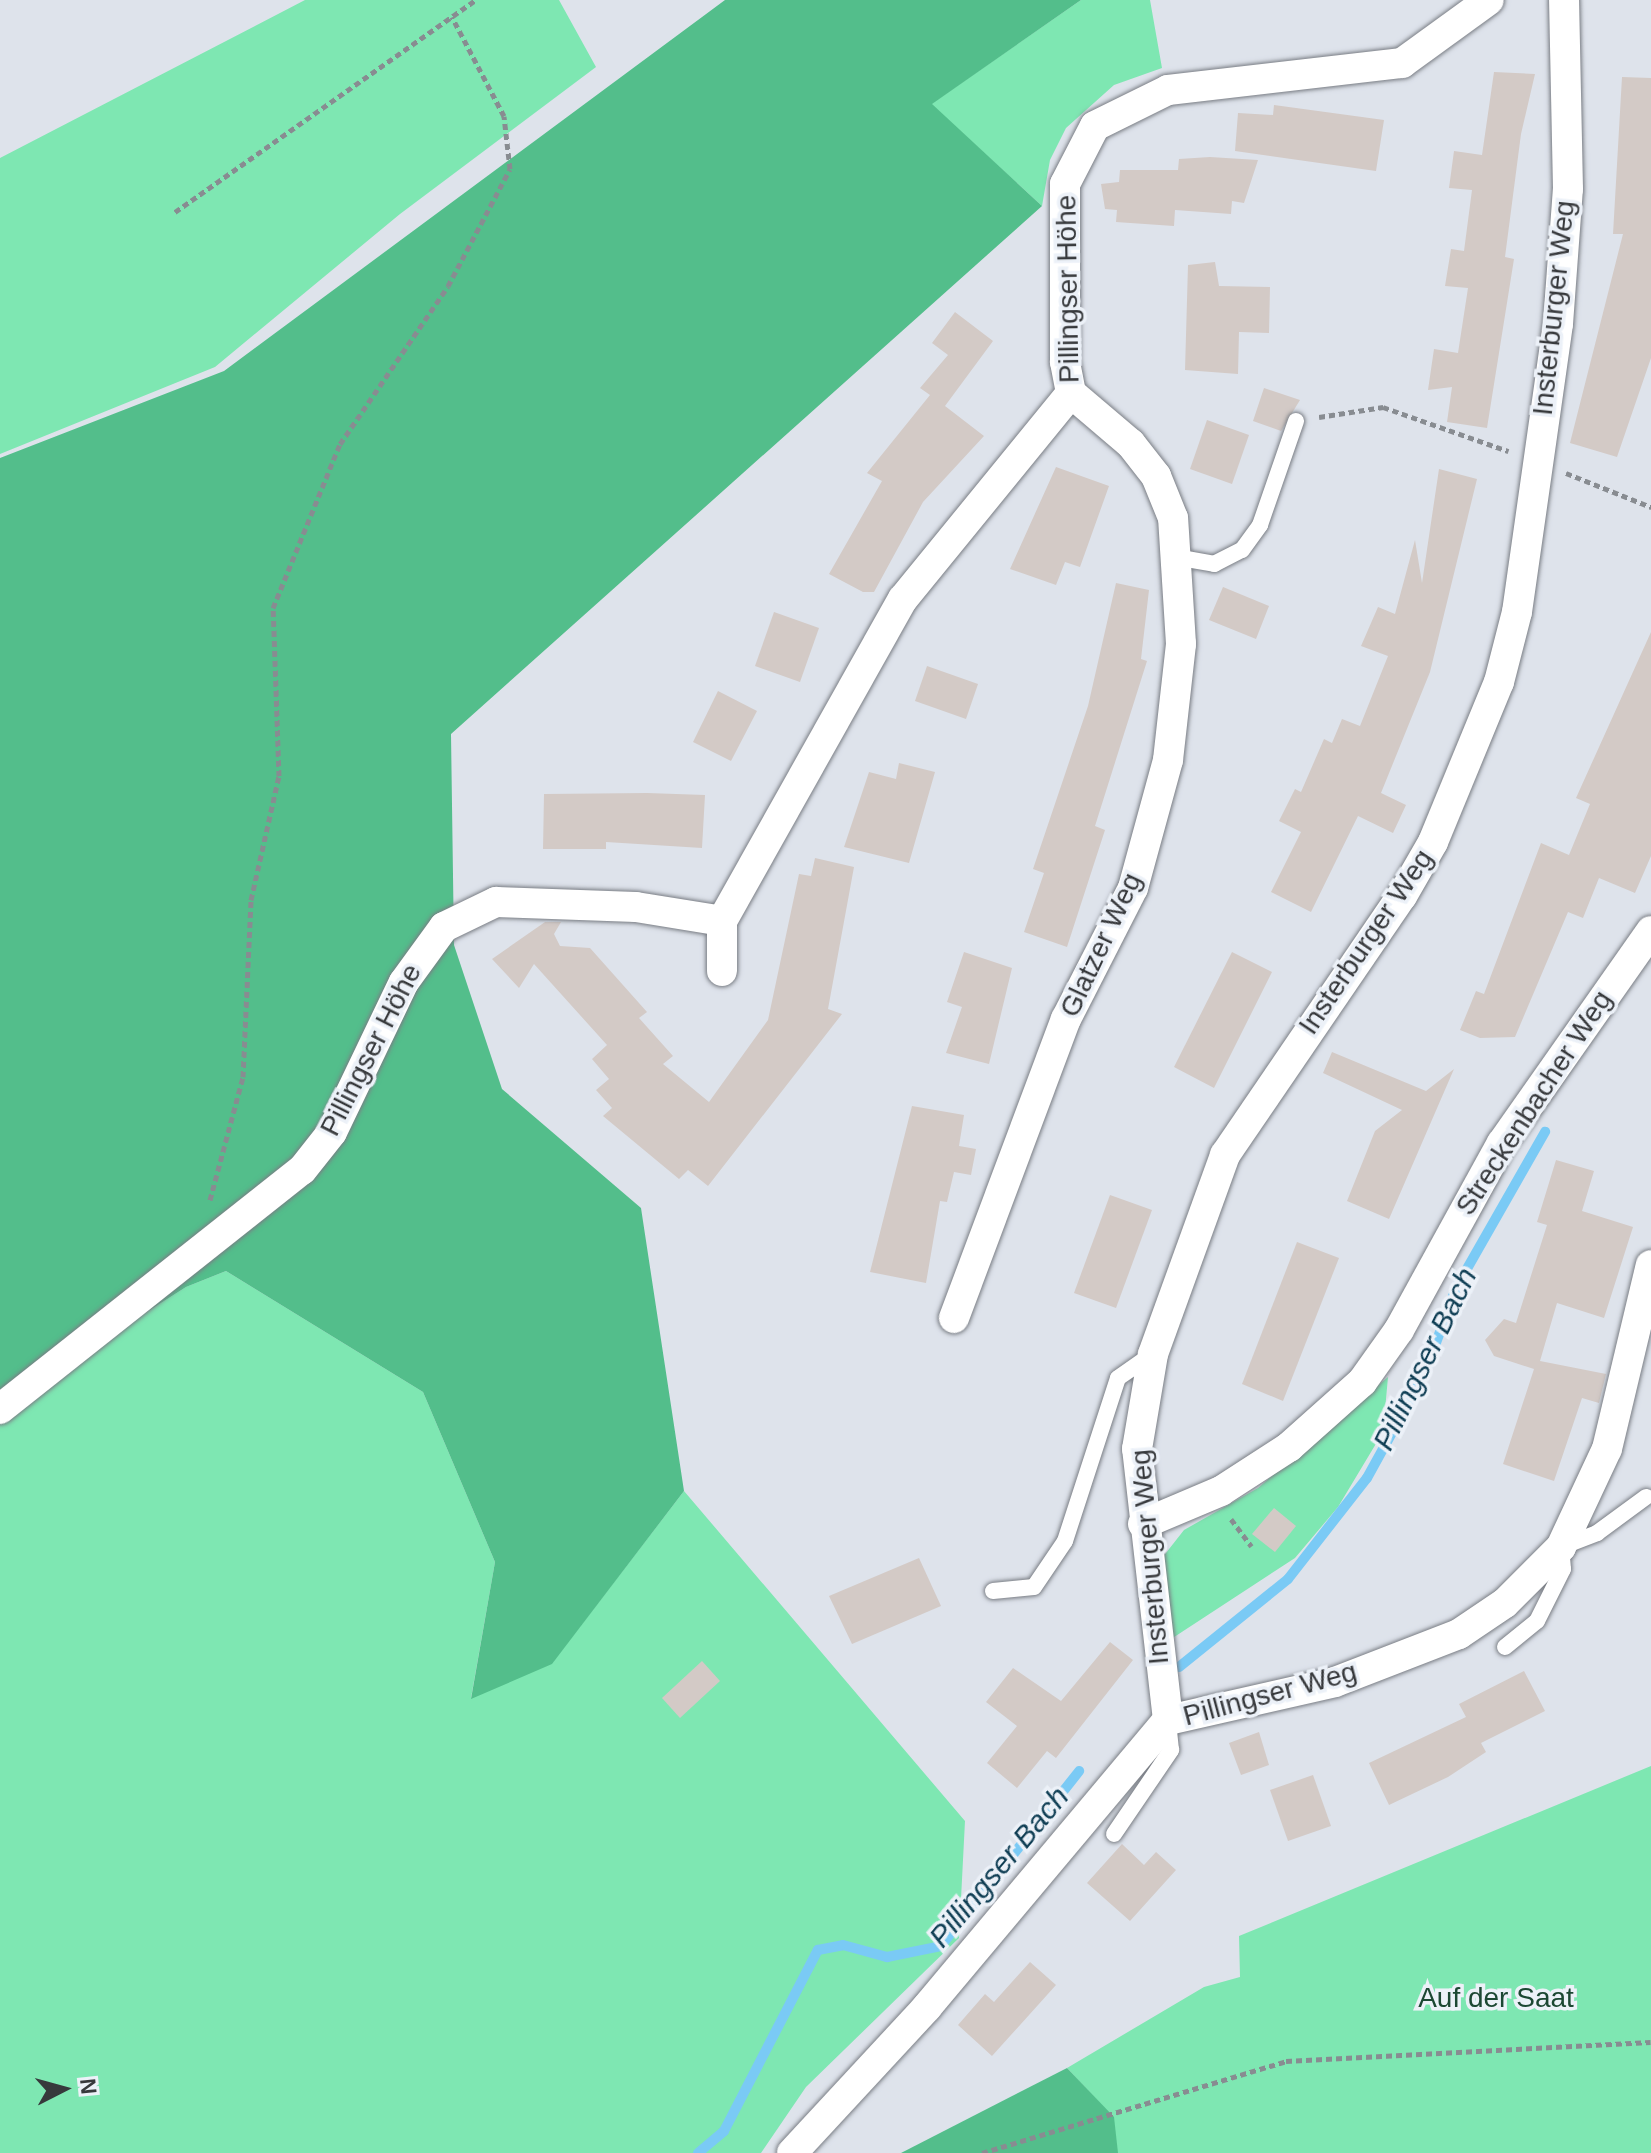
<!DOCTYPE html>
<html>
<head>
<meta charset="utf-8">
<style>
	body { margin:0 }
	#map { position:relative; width:1651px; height:2153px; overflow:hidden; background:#dee3eb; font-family:Arial,sans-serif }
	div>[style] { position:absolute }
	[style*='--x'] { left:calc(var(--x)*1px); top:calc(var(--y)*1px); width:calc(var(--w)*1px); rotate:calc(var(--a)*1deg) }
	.green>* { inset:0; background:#7ee7b2 }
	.forest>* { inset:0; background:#53be8b }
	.stream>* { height:10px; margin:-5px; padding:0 5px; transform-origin:5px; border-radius:5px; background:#7acaf5 }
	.building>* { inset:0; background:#d3cac6 }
	.path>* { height:5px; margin-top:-2.5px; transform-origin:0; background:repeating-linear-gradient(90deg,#888c91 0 6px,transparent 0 10px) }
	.roads { filter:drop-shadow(0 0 2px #797d84) drop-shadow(0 0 2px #797d84) }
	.lane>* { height:16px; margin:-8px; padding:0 8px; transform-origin:8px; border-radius:8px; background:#fff }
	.street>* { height:30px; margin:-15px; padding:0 15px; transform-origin:15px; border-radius:15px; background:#fff }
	span { translate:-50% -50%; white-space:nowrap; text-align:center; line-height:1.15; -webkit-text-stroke:7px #ecf1f8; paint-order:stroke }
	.street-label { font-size:28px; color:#37393c }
	.park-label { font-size:28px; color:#1c4833 }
	.water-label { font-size:30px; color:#0f3e54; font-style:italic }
	.north { position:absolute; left:24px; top:2049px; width:80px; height:80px; -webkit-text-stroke:6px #ecf1f8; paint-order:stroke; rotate:84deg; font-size:22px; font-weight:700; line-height:32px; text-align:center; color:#37393c }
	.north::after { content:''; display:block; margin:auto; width:28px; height:36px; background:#37393c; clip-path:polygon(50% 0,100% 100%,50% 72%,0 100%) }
</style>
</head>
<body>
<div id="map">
	<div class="green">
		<div style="clip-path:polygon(305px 0,559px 0,596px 67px,400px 214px,215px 367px,0 454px,0 158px)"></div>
		<div style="clip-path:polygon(1081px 0,1150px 0,1162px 68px,1114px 85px,1066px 128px,1050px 160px,1042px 206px,931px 104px)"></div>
		<div style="clip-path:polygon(226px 1271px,423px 1392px,495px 1562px,471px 1698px,552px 1663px,684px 1491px,965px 1821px,959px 1938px,806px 2087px,761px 2153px,0 2153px,0 1406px,186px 1287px)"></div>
		<div style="clip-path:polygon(1388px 1377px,1383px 1432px,1338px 1507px,1295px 1558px,1165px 1643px,1162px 1558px,1184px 1530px,1258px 1488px)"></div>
		<div style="clip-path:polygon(1651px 1766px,1651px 2153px,962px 2153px,1098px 2101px,1067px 2068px,1204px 1987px,1240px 1977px,1239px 1936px)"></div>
	</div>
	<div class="forest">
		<div style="clip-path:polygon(725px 0,1081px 0,932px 104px,1042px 206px,451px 734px,454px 945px,502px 1089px,641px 1208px,684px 1491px,552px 1664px,471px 1699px,495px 1562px,423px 1392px,226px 1271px,186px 1287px,0 1406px,0 458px,224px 371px)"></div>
		<div style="clip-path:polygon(1067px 2068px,1114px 2117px,1118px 2153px,901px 2153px)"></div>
	</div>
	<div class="stream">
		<div style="--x:1179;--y:1667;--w:140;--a:-38.9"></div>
		<div style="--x:1288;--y:1579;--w:128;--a:-52"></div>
		<div style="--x:1367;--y:1478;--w:120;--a:-61.1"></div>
		<div style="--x:1425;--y:1373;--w:90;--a:-70"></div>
		<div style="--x:1456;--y:1288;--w:180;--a:-60.3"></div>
		<div style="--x:698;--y:2153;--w:34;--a:-40"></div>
		<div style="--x:724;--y:2131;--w:204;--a:-62.6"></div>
		<div style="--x:818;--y:1950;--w:25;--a:-11"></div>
		<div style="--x:843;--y:1945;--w:46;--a:15.3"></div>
		<div style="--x:887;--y:1957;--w:55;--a:-11.5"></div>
		<div style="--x:941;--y:1946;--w:223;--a:-51.7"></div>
	</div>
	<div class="building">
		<div style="clip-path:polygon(1494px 72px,1535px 74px,1521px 134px,1505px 257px,1514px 259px,1487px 428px,1447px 422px,1452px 387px,1428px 390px,1434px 349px,1458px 353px,1468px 288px,1445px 286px,1451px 249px,1464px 251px,1472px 190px,1449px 188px,1454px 151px,1482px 155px)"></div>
		<div style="clip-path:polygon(1622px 77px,1651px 78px,1651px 358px,1617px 457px,1570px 443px,1623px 234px,1613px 234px)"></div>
		<div style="clip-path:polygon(1274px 105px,1384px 120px,1376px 171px,1235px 151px,1238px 113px,1273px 115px)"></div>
		<div style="clip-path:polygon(1210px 157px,1258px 160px,1244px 203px,1232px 201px,1231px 214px,1175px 210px,1174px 226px,1116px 222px,1117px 210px,1105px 209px,1101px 184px,1119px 182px,1120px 170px,1178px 170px,1179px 159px)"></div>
		<div style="clip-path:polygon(1215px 262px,1219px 286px,1270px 287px,1269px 333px,1239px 332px,1238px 374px,1185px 370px,1188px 265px)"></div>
		<div style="clip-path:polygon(955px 312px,993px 341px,945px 406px,984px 436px,923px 502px,874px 592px,863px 592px,829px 574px,882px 481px,867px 473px,930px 395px,920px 388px,948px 355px,932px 343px)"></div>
		<div style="clip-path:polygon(1264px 388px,1300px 400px,1281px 431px,1253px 421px)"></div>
		<div style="clip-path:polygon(1207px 420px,1249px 435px,1232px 484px,1190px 469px)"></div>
		<div style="clip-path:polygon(1056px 467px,1109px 486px,1080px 567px,1065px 562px,1056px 585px,1010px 569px)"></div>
		<div style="clip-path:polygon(1439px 469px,1477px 479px,1430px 672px,1381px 793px,1406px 805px,1393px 833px,1358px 816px,1311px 912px,1271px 892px,1301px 832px,1279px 821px,1295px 789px,1301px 792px,1324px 739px,1332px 743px,1342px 719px,1360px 726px,1388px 656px,1361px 646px,1378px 607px,1395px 614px,1415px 540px,1422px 583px)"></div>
		<div style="clip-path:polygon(1116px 583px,1149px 590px,1141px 659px,1147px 661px,1095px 826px,1105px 830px,1067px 947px,1024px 932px,1044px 873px,1033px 869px,1088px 706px)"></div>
		<div style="clip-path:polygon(1223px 587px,1269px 606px,1256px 639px,1209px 620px)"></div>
		<div style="clip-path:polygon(774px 612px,819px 628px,800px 682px,755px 666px)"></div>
		<div style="clip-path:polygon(1651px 632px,1651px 856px,1635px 893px,1599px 878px,1583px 918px,1568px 912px,1515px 1037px,1480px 1038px,1460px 1030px,1476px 991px,1484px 994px,1541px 843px,1569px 855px,1590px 804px,1576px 798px)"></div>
		<div style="clip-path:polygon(927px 666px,978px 684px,966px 719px,915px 701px)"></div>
		<div style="clip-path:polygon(718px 691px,757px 711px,731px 761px,693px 742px)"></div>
		<div style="clip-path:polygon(899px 763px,935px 772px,909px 863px,844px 847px,869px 772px,896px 779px)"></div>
		<div style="clip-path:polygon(647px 793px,705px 795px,702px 848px,606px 842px,606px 849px,543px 849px,544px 794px)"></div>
		<div style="clip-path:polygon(815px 858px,854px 867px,828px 1009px,842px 1014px,708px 1186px,688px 1170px,679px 1179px,603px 1116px,612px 1108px,596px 1090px,609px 1079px,592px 1059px,607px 1045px,534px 964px,519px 988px,492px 959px,545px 922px,561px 922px,554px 934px,560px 946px,590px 948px,647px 1012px,639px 1018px,673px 1056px,663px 1064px,709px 1102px,768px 1020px,799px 874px,811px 876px)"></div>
		<div style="clip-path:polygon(964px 952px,1012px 968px,989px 1064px,946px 1053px,962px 1007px,947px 1002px)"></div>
		<div style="clip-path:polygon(1232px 952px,1272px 972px,1214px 1088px,1174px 1067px)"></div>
		<div style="clip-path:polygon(1332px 1052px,1426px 1091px,1454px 1069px,1389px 1219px,1347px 1201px,1375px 1131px,1402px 1110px,1323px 1073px)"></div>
		<div style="clip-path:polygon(912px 1106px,964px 1115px,959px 1146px,976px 1149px,971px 1175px,954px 1172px,947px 1202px,940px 1201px,926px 1283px,870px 1272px)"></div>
		<div style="clip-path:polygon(1556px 1160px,1594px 1171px,1582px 1211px,1633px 1227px,1604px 1318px,1557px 1303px,1540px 1361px,1606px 1374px,1599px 1403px,1582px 1398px,1554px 1481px,1503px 1464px,1534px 1369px,1494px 1356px,1485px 1340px,1504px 1319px,1516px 1323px,1547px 1225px,1537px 1222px)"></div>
		<div style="clip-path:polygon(1110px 1195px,1152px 1210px,1116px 1308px,1074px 1293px)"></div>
		<div style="clip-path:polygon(1297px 1242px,1339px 1258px,1283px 1401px,1242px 1384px)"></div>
		<div style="clip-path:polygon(1274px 1508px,1296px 1526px,1275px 1552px,1252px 1534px)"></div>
		<div style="clip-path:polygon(919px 1558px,941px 1606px,852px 1644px,829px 1596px)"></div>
		<div style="clip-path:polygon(1110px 1642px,1133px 1660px,1056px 1758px,1047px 1751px,1017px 1788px,987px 1763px,1017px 1726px,986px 1702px,1013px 1668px,1061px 1701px)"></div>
		<div style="clip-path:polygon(702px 1661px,720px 1681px,680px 1718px,662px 1698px)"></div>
		<div style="clip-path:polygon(1524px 1671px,1545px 1711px,1481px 1743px,1486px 1752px,1448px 1777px,1389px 1805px,1369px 1763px,1466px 1717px,1459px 1704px)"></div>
		<div style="clip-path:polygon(1259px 1732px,1269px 1765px,1241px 1775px,1229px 1743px)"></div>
		<div style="clip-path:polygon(1313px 1775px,1331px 1826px,1288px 1841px,1270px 1790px)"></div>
		<div style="clip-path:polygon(1122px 1844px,1144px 1865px,1156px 1852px,1176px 1870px,1130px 1921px,1087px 1883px)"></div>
		<div style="clip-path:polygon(1030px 1962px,1056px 1985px,992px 2056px,958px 2025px,985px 1994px,994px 2002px)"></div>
	</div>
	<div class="path">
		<div style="--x:175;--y:212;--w:367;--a:-35.2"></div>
		<div style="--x:1319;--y:417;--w:65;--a:-8.9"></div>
		<div style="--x:1383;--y:407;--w:133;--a:19.4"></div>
		<div style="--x:1566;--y:473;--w:92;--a:21.8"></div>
		<div style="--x:210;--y:1200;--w:127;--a:-75"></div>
		<div style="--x:243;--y:1077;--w:177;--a:-87.4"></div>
		<div style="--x:251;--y:900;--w:127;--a:-77.3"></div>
		<div style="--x:279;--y:776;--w:168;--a:-92"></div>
		<div style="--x:273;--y:608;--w:177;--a:-67.8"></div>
		<div style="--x:340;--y:444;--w:191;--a:-55.6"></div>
		<div style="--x:448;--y:286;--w:132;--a:-62.1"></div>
		<div style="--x:510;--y:169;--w:53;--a:-96.5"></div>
		<div style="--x:504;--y:116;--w:112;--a:-117.7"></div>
		<div style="--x:1231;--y:1519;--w:34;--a:53"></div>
		<div style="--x:982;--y:2153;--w:318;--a:-16.8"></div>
		<div style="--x:1286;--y:2061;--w:365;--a:-3"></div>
	</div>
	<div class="roads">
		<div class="lane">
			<div style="--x:1181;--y:558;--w:34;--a:10"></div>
			<div style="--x:1214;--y:564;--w:31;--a:-27"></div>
			<div style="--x:1242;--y:550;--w:31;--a:-54"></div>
			<div style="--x:1260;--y:525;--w:110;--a:-70.9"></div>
			<div style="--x:993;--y:1591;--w:41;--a:-5.6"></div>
			<div style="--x:1034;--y:1587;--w:55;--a:-56"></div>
			<div style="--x:1065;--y:1541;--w:171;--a:-72"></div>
			<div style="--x:1118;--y:1378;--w:40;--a:-34.9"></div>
			<div style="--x:1505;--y:1647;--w:41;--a:-39.1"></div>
			<div style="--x:1537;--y:1621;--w:58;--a:-63.4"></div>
			<div style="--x:1563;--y:1569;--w:22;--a:-95"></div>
			<div style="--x:1561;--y:1547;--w:39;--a:-21"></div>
			<div style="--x:1597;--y:1533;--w:61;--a:-36.3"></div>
			<div style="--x:1114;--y:1834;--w:102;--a:-55.8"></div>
			<div style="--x:1171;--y:1750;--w:28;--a:-96"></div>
		</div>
		<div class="street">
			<div style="--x:722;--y:971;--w:50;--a:-90"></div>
			<div style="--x:954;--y:1318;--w:319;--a:-69.5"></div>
			<div style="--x:1066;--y:1019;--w:147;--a:-62.9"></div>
			<div style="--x:1133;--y:888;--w:133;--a:-74.7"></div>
			<div style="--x:1168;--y:760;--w:117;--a:-83.6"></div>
			<div style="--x:1181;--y:644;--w:126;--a:-93.6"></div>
			<div style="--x:1173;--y:518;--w:45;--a:-112"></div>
			<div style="--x:1156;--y:476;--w:41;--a:-128"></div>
			<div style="--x:1131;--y:444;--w:79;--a:-139.6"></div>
			<div style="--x:0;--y:1409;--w:385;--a:-38.4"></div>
			<div style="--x:302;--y:1170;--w:48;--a:-51.7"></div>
			<div style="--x:332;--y:1132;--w:166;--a:-64.4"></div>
			<div style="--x:404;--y:982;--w:68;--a:-54"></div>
			<div style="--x:444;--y:927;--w:58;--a:-25.7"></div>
			<div style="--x:496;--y:902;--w:140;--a:2"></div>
			<div style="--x:636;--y:907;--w:87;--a:9.2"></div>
			<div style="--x:722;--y:921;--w:369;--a:-60.7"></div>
			<div style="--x:903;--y:599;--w:266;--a:-50.8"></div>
			<div style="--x:1071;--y:393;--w:32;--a:-101"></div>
			<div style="--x:1065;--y:362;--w:178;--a:-90"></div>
			<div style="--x:1065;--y:184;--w:65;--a:-62.7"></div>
			<div style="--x:1095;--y:126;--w:81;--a:-26.3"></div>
			<div style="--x:1168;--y:90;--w:236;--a:-6.6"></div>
			<div style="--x:1402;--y:63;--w:107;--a:-35.9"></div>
			<div style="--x:1143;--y:1524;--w:85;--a:-22.9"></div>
			<div style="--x:1221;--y:1491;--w:81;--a:-32.9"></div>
			<div style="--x:1289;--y:1447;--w:98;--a:-41.7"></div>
			<div style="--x:1362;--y:1382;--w:64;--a:-54.6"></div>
			<div style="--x:1399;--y:1330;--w:213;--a:-61.2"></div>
			<div style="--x:1502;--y:1143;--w:259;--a:-54.9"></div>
			<div style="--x:1168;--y:1720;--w:273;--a:-96.5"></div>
			<div style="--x:1137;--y:1449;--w:96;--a:-80.4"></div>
			<div style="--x:1153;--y:1354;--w:212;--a:-70.1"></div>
			<div style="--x:1225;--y:1155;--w:314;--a:-55.7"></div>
			<div style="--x:1402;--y:896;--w:62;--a:-60.1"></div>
			<div style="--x:1433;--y:842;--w:173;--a:-67.6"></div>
			<div style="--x:1499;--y:682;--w:72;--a:-75.6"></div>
			<div style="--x:1517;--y:612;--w:291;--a:-81.9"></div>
			<div style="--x:1558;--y:324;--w:135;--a:-85.8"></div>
			<div style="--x:1568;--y:189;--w:189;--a:-91.2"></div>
			<div style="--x:792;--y:2153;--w:199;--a:-47.2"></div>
			<div style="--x:927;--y:2007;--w:375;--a:-50"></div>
			<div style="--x:1168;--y:1720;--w:171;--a:-12.8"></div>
			<div style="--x:1335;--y:1682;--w:133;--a:-21.2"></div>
			<div style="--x:1459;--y:1634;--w:55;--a:-34"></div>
			<div style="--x:1505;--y:1603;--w:79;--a:-45"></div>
			<div style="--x:1561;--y:1547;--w:108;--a:-64.9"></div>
			<div style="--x:1607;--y:1449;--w:189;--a:-76.6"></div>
		</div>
	</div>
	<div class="street-label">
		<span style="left:1068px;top:289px;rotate:-91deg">Pillingser Höhe</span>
		<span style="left:1554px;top:308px;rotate:-84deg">Insterburger Weg</span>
		<span style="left:1366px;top:942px;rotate:-56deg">Insterburger Weg</span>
		<span style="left:1101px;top:945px;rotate:-65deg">Glatzer Weg</span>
		<span style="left:371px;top:1050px;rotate:-63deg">Pillingser Höhe</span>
		<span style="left:1534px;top:1103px;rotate:-57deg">Streckenbacher Weg</span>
		<span style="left:1150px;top:1557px;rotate:-95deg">Insterburger Weg</span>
		<span style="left:1270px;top:1694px;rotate:-15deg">Pillingser Weg</span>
	</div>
	<div class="park-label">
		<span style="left:1496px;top:1998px">Auf der Saat</span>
	</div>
	<div class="water-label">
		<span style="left:1425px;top:1359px;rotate:-64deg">Pillingser Bach</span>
		<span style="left:999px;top:1867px;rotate:-50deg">Pillingser Bach</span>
	</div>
	<div class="north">N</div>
</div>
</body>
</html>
